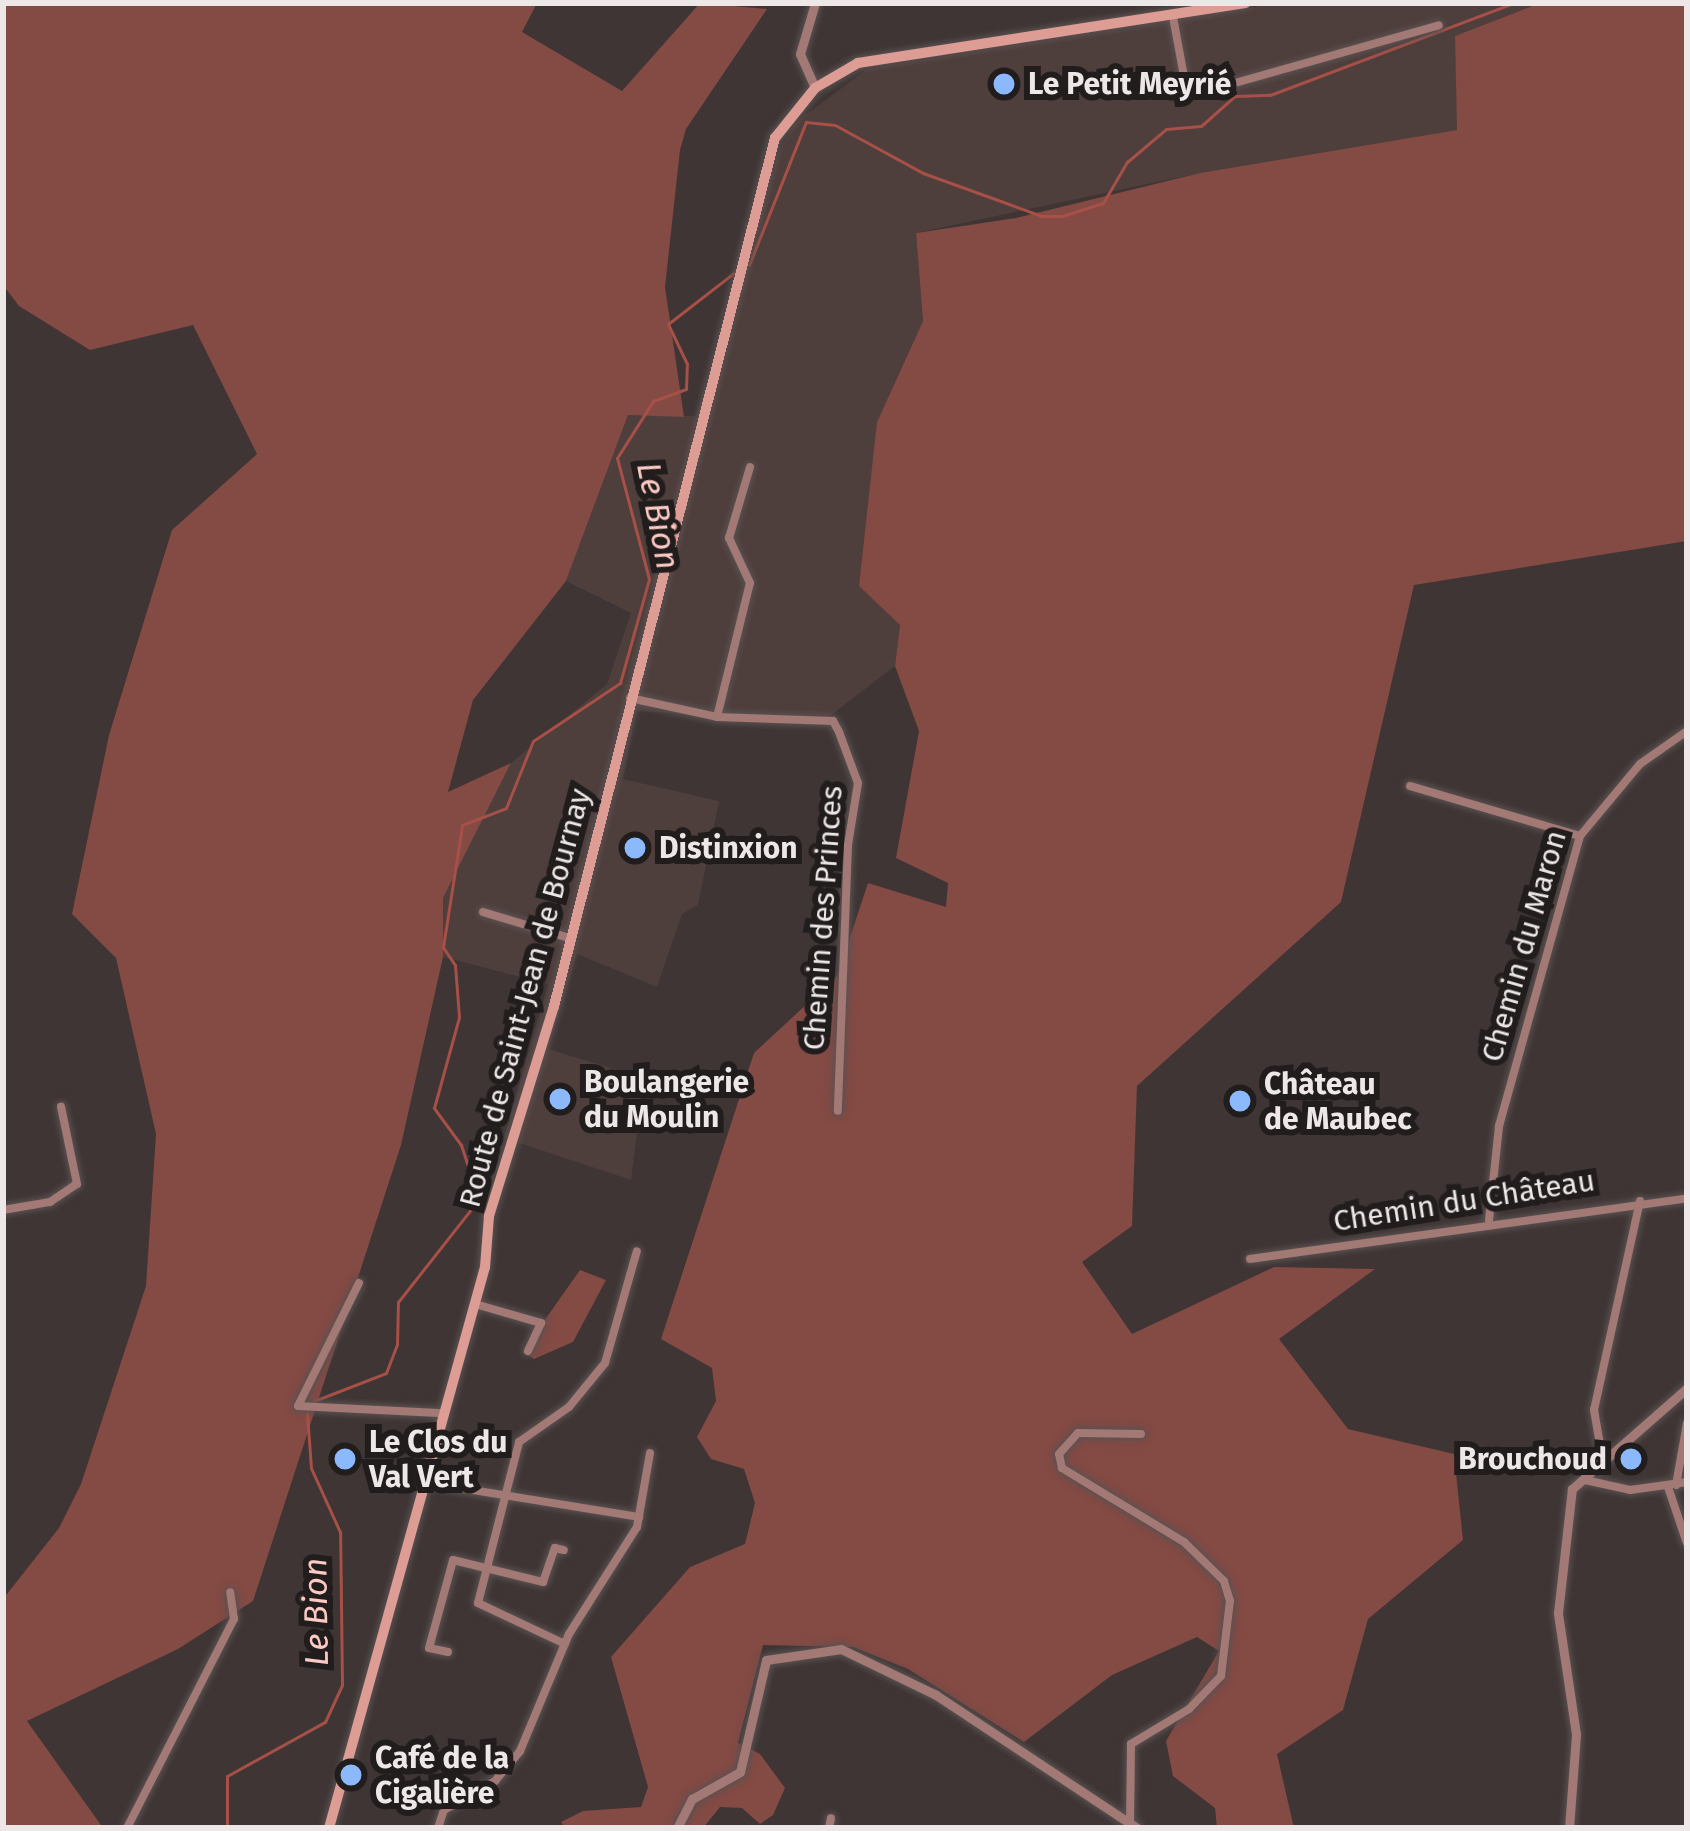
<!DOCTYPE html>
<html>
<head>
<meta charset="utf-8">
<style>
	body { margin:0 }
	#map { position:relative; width:1690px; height:1831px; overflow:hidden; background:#3e3534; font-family:"Fira Sans",sans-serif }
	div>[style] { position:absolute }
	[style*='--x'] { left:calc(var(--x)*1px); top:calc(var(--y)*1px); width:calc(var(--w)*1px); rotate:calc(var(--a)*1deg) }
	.built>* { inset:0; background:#4e3e3c }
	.green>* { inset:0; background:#844a44 }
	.stream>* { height:3px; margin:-1.5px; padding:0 1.5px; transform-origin:1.5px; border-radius:1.5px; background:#a65047 }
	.roads { filter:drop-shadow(0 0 3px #5a5151) drop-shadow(0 0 3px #5a5151) }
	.minor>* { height:8px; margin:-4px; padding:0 4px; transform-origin:4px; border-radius:4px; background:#a27974 }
	.tertiary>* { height:9px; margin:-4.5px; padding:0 4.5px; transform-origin:4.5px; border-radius:4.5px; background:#a27974 }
	.secondary>* { height:10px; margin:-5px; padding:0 5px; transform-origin:5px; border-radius:5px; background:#dd9d95 }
	.dots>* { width:33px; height:33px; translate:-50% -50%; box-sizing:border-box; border:6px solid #221d1d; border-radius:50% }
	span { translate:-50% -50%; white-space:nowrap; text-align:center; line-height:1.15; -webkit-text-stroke:12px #221d1d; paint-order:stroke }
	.poi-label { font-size:30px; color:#ede7e7; font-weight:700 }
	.left { translate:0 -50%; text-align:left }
	.right { translate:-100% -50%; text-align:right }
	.street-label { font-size:30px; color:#ede7e7 }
	.water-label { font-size:33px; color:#fccac4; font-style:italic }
	.frame { position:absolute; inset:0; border:6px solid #ede7e7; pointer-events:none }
</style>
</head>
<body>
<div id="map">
	<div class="built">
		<div style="clip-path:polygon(1279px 3px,1540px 3px,1455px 36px,1458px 130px,1200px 173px,916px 233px,923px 321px,877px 422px,875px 476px,900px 625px,895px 666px,826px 719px,636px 711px,623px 779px,719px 801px,698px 905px,682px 914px,657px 987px,577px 954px,548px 1049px,644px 1078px,631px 1180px,504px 1138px,548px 984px,443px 957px,443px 898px,511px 763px,607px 684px,631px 613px,566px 581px,628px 415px,696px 416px,778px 153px,795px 123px,867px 69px)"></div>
	</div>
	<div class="green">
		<div style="clip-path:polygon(3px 3px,537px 3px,522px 32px,622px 91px,700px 3px,767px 9px,686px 129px,680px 150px,665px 287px,684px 417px,628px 415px,566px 581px,473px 700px,448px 792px,511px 763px,443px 898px,443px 957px,401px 1145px,253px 1601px,178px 1649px,27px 1721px,103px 1828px,3px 1828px,3px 1599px,59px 1528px,81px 1484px,146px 1286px,156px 1134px,116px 958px,72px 914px,109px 735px,172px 530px,257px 454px,193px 325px,90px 350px,19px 306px,3px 285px)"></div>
		<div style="clip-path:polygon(1540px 3px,1687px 3px,1687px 541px,1414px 585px,1341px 902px,1137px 1086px,1132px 1226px,1082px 1262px,1132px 1334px,1274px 1267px,1375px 1269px,1279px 1339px,1348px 1429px,1454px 1454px,1463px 1540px,1368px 1619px,1343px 1710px,1277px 1754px,1294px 1828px,1217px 1828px,1215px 1808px,1173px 1776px,1166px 1741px,1219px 1651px,1197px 1637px,1112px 1675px,1024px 1742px,908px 1669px,853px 1647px,763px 1645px,738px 1743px,760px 1754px,785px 1788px,773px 1815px,760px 1824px,742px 1808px,720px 1807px,703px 1828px,565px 1828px,561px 1822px,583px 1811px,641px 1807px,648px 1787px,611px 1657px,690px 1567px,745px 1544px,755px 1503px,744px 1469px,711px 1459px,697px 1437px,716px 1401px,712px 1368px,661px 1339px,754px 1053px,837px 976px,868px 883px,946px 907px,948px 883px,896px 858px,919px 731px,895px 666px,900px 625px,859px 586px,877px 422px,923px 321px,916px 233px,1016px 218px,1200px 173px,1457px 130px,1455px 36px)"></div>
		<div style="clip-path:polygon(580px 1270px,606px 1280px,573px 1342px,534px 1359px,528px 1355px,544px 1321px)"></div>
	</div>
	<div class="stream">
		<div style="--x:749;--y:265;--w:154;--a:-68.3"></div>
		<div style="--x:806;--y:122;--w:29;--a:6"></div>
		<div style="--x:835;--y:125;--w:100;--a:28.6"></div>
		<div style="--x:923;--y:173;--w:127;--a:19.9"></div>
		<div style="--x:1042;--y:216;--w:20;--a:0"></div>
		<div style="--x:1062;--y:216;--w:43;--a:-17.6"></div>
		<div style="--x:1103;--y:203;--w:48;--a:-59.7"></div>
		<div style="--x:1127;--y:162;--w:51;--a:-40.2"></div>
		<div style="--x:1166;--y:129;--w:35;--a:-5"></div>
		<div style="--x:1201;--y:126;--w:45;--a:-41.4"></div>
		<div style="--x:1235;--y:96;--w:35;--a:-2"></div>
		<div style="--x:1270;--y:95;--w:260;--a:-20.7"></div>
		<div style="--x:314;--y:1401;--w:77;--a:-21.3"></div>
		<div style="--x:386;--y:1373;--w:30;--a:-69"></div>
		<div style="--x:397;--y:1345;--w:43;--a:-88.7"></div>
		<div style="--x:398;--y:1302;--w:131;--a:-51.8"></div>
		<div style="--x:479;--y:1199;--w:57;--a:-108.4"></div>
		<div style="--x:461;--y:1145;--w:46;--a:-126.1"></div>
		<div style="--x:434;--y:1108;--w:94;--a:-74.6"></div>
		<div style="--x:459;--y:1017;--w:52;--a:-94.4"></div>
		<div style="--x:455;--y:965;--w:22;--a:-124"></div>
		<div style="--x:443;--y:947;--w:123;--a:-81.1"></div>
		<div style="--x:462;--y:825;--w:47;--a:-21.1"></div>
		<div style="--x:506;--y:808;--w:72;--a:-68.1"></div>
		<div style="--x:533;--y:741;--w:105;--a:-33.7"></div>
		<div style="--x:620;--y:683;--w:108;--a:-74.4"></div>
		<div style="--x:649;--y:579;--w:125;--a:-104.8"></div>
		<div style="--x:617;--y:458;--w:67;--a:-57.7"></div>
		<div style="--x:653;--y:401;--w:35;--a:-20"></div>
		<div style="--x:686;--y:389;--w:25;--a:-88"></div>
		<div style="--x:687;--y:364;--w:44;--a:-115.4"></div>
		<div style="--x:668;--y:324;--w:85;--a:-37.8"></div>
		<div style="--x:227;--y:1828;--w:52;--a:-90"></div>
		<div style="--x:227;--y:1776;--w:112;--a:-28.9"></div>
		<div style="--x:325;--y:1722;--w:41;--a:-65.3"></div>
		<div style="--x:342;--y:1685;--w:153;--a:-90.7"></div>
		<div style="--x:340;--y:1532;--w:70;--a:-114.4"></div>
		<div style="--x:311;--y:1468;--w:55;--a:-94.2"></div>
	</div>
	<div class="roads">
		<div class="minor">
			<div style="--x:1173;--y:17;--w:66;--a:79.5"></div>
			<div style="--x:1185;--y:82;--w:21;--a:29"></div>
			<div style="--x:1203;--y:92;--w:245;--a:-15.8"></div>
			<div style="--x:630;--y:698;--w:89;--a:12.3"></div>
			<div style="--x:717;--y:717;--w:116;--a:2"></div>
			<div style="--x:833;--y:721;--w:13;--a:61"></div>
			<div style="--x:839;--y:732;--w:54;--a:69.6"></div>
			<div style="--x:858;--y:783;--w:63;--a:99.2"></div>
			<div style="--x:848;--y:845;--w:266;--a:92.2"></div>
			<div style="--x:717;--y:717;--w:138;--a:-76.2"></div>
			<div style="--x:750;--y:583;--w:50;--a:-115"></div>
			<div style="--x:729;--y:538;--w:74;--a:-73.5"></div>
			<div style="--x:1410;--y:786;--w:177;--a:16.4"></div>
			<div style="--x:483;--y:912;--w:90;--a:16.8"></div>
			<div style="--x:3;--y:1210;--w:48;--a:-9.7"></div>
			<div style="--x:50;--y:1202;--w:32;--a:-34"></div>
			<div style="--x:77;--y:1184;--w:79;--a:-101.7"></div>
			<div style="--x:1489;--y:1220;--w:95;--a:-83.9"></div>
			<div style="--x:1499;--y:1126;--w:301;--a:-74.4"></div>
			<div style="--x:1580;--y:836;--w:94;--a:-50.2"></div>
			<div style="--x:1640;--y:764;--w:57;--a:-35.1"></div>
			<div style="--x:1250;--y:1259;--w:441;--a:-7.9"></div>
			<div style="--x:359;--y:1283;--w:137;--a:116.4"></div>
			<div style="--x:298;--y:1406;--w:141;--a:2.8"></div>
			<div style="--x:475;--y:1304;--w:69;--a:16.1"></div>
			<div style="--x:541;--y:1323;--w:31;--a:115"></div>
			<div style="--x:1603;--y:1462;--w:53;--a:-99.8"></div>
			<div style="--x:1594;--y:1410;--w:214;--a:-77.6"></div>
			<div style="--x:1585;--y:1480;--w:46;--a:12.5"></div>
			<div style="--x:1630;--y:1490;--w:58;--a:-8"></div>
			<div style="--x:423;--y:1482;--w:219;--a:9.2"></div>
			<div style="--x:1676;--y:1485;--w:63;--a:-79.9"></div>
			<div style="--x:1668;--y:1487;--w:59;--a:71.3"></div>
			<div style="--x:565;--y:1644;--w:96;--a:-154.8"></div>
			<div style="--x:478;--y:1603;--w:166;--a:-75.7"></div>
			<div style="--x:519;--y:1442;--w:61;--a:-35"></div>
			<div style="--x:569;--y:1407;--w:57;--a:-50.7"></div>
			<div style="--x:605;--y:1363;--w:116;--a:-74.1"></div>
			<div style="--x:448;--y:1652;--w:19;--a:-168"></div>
			<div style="--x:429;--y:1648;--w:91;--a:-74.7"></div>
			<div style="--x:453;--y:1560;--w:93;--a:13.7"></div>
			<div style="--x:543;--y:1582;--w:36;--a:-71"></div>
			<div style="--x:555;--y:1548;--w:9;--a:13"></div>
			<div style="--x:1130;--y:1827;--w:83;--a:-89.3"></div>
			<div style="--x:1131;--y:1744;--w:68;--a:-31.1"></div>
			<div style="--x:1189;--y:1709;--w:46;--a:-45.9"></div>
			<div style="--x:1221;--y:1676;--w:76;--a:-83.2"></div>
			<div style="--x:1230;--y:1601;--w:21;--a:-107"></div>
			<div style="--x:1224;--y:1581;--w:56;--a:-135.7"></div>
			<div style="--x:1184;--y:1542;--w:143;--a:-148.8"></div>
			<div style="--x:1062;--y:1468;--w:14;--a:-102"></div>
			<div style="--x:1059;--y:1454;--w:28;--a:-48"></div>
			<div style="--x:1078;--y:1433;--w:63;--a:0.9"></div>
			<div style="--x:127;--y:1828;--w:235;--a:-62.9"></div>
			<div style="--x:234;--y:1619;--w:27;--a:-98"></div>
			<div style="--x:438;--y:1828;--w:19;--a:-72"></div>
			<div style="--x:444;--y:1810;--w:59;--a:-29.6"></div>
			<div style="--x:495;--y:1781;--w:39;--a:-50"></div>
			<div style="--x:520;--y:1751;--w:127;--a:-67.3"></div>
			<div style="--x:569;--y:1634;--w:127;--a:-57.6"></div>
			<div style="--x:637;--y:1527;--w:75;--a:-80"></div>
			<div style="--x:829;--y:1828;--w:10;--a:-79"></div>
		</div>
		<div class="tertiary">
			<div style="--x:815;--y:3;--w:53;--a:106.4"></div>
			<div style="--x:800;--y:54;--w:37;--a:66"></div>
			<div style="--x:677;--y:1828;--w:33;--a:-63"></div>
			<div style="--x:692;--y:1799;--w:55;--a:-29.4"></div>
			<div style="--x:740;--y:1772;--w:115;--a:-76.9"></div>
			<div style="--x:766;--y:1660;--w:76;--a:-8.3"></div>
			<div style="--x:841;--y:1649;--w:106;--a:25.8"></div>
			<div style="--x:936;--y:1695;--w:241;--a:33.5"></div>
			<div style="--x:1569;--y:1828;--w:94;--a:-85.7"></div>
			<div style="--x:1576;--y:1734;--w:122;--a:-98.5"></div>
			<div style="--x:1558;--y:1613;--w:125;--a:-83.6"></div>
			<div style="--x:1572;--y:1489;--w:153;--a:-41.3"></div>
		</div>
		<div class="secondary">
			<div style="--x:329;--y:1828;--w:582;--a:-74.46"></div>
			<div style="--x:485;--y:1267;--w:51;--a:-85.5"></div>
			<div style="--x:489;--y:1216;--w:220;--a:-72.8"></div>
			<div style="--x:554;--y:1006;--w:896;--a:-75.72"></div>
			<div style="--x:775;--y:138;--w:64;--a:-51.3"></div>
			<div style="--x:815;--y:88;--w:50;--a:-30.2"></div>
			<div style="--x:858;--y:63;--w:392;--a:-8.8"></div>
		</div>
	</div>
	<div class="dots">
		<div style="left:1004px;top:84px;background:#8cb9fc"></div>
		<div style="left:635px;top:848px;background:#8cb9fc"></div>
		<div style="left:560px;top:1099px;background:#8cb9fc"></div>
		<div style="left:1240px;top:1101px;background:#8cb9fc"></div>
		<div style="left:345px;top:1459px;background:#8cb9fc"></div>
		<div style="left:1631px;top:1459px;background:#8cb9fc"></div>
		<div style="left:351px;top:1775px;background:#8cb9fc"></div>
	</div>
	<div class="poi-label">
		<span class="left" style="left:1028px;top:84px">Le Petit Meyrié</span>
		<span class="left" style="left:659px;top:848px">Distinxion</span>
		<span class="left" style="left:584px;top:1099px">Boulangerie<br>du Moulin</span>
		<span class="left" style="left:1264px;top:1101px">Château<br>de Maubec</span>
		<span class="left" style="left:369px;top:1459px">Le Clos du<br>Val Vert</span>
		<span class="right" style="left:1607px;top:1459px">Brouchoud</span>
		<span class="left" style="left:375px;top:1775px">Café de la<br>Cigalière</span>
	</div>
	<div class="street-label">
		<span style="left:823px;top:918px;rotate:-86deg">Chemin des Princes</span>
		<span style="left:1524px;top:946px;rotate:-74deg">Chemin du Maron</span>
		<span style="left:525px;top:998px;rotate:-75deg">Route de Saint-Jean de Bournay</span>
		<span style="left:1464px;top:1201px;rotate:-9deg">Chemin du Château</span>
	</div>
	<div class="water-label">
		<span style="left:657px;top:516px;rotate:79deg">Le Bion</span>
		<span style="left:317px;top:1612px;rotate:-91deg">Le Bion</span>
	</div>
	<div class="frame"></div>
</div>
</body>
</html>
